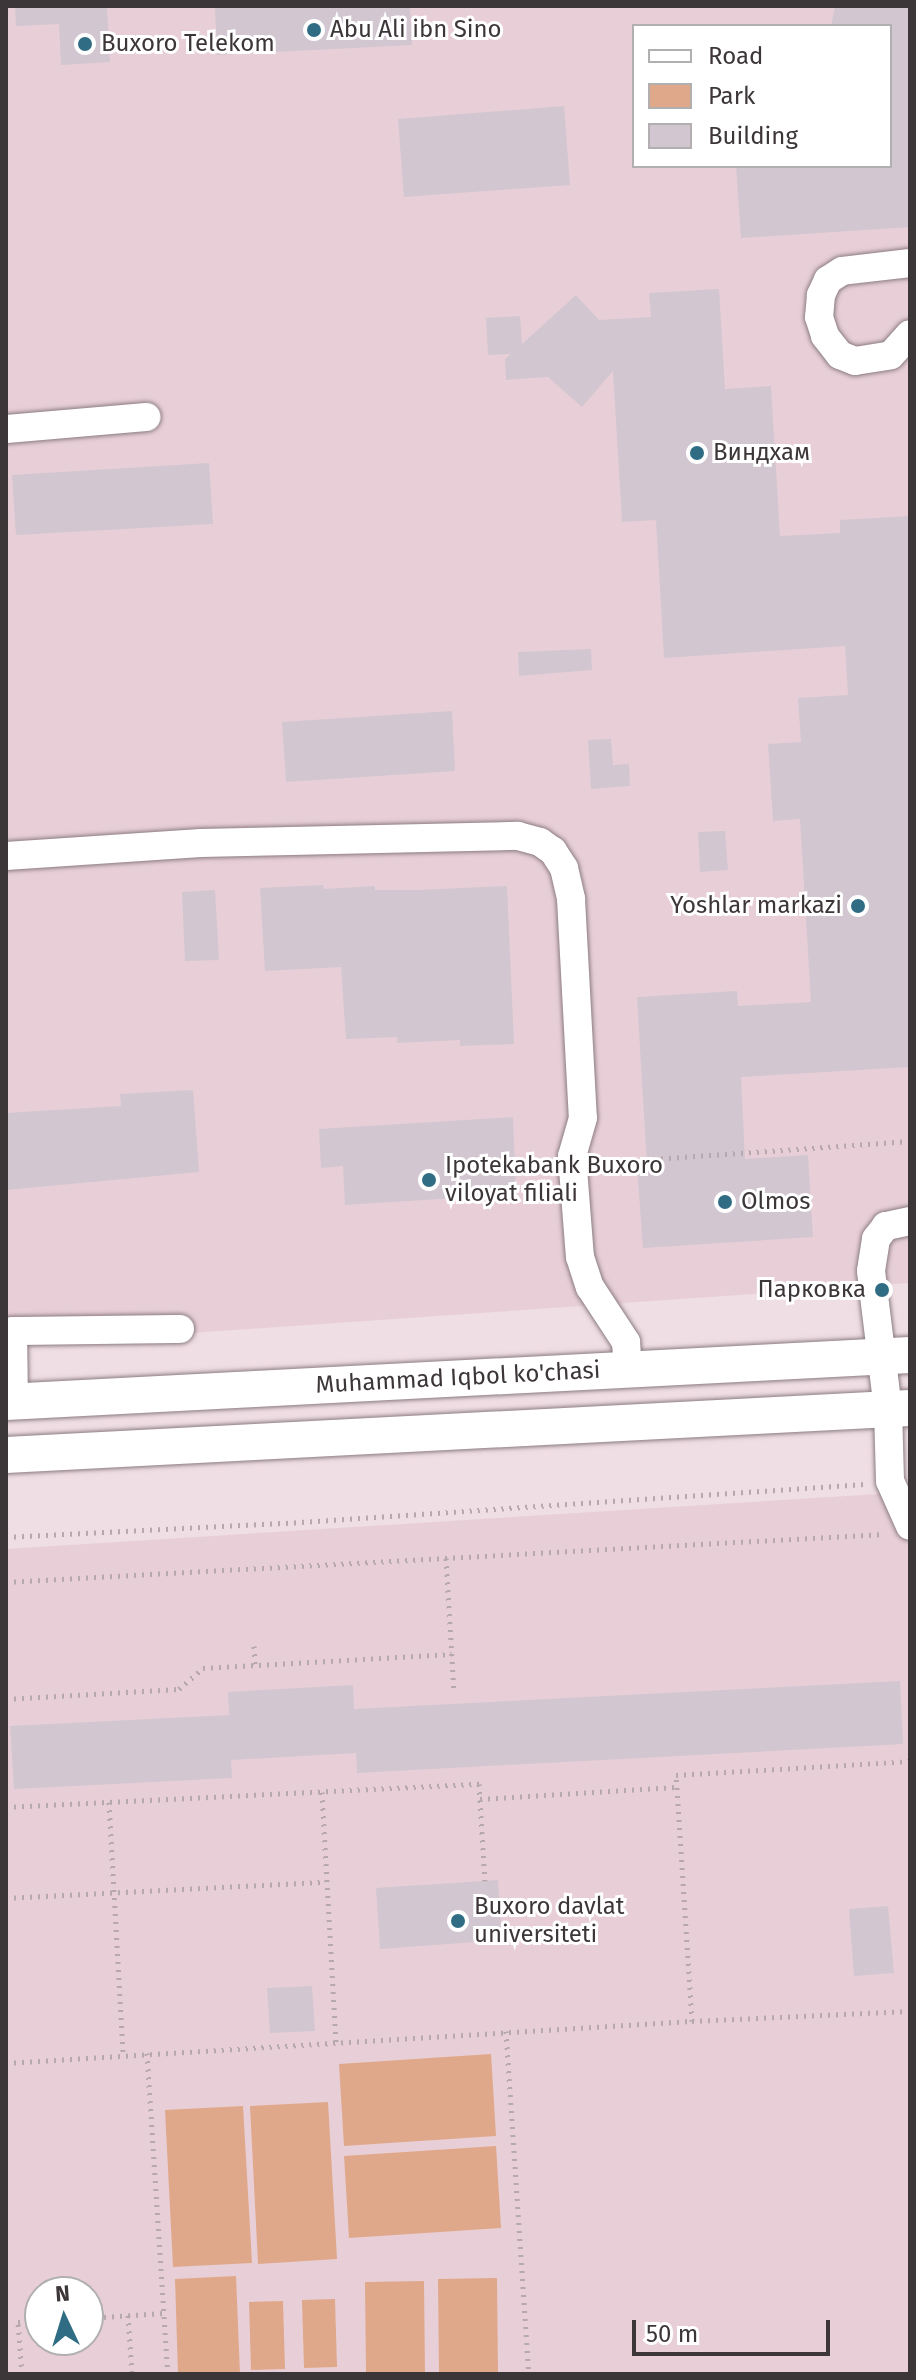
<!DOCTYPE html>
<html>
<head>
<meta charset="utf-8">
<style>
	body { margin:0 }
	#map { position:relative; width:916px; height:2380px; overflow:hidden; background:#efdee3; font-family:"Fira Sans",sans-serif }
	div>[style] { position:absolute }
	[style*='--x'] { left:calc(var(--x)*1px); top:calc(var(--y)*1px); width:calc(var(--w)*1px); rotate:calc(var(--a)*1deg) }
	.built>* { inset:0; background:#e8cfd7 }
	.green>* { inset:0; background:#e0a88a }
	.building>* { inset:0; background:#d2c6d0 }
	.path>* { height:5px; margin-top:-2.5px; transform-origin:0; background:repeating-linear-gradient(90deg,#b6a8ad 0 2px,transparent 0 8px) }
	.roads { filter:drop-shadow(0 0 2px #8c7d81) drop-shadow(0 0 2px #8c7d81) }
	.minor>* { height:28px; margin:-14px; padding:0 14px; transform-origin:14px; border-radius:14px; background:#fff }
	.major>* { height:36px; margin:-18px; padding:0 18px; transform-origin:18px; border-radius:18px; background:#fff }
	.dots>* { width:22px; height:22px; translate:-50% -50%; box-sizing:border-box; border:4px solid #fff; border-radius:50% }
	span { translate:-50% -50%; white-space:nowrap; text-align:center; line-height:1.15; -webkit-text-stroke:6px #fff; paint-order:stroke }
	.poi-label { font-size:24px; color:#3d3638 }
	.left { translate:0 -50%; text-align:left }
	.right { translate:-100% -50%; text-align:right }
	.street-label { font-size:24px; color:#3d3638 }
	.frame { position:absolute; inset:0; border:8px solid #3d3638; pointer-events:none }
	.legend { position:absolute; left:632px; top:24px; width:260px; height:144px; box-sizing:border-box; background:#fff; border:2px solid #b1afaf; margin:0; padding:10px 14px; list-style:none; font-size:24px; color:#3d3638 }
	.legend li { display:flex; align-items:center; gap:16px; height:40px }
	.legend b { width:40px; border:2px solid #b1afaf }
	.north { position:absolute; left:24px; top:2276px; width:80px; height:80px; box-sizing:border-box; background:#fff; border:2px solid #b1afaf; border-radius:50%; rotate:356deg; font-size:22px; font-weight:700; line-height:32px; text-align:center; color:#3d3638 }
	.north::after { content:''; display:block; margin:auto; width:28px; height:36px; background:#306d84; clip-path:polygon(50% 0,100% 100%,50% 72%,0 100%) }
	.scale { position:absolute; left:632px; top:2320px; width:198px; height:36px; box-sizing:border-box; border:4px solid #3d3638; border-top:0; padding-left:10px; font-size:24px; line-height:28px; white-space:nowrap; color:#3d3638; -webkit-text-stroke:6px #fff; paint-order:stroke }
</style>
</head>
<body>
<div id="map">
	<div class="built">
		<div style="clip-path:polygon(evenodd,6px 6px,910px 6px,910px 1283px,6px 1346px,6px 6px,634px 26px,890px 26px,890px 166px,634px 166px,634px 26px)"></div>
		<div style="clip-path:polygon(evenodd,910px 1492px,910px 2374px,6px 2374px,6px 1549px,910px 1492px,40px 2292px,88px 2292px,88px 2340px,40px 2340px,40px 2292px)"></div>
	</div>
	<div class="green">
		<div style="clip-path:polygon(491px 2054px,496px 2136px,344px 2146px,339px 2064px)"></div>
		<div style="clip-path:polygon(328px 2102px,337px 2259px,258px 2264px,250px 2106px)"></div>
		<div style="clip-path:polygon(243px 2106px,252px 2263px,173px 2267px,165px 2110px)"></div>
		<div style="clip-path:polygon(496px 2146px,501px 2228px,349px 2238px,344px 2156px)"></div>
		<div style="clip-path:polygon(236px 2276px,240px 2374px,178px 2374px,175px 2279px)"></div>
		<div style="clip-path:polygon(497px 2278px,498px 2374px,439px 2374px,438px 2279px)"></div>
		<div style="clip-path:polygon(424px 2281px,425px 2374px,366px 2374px,365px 2282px)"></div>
		<div style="clip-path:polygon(335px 2299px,337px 2367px,304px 2368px,302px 2300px)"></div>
		<div style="clip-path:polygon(283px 2301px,285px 2369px,251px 2370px,249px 2302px)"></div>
	</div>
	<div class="building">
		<div style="clip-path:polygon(15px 6px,107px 6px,110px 62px,61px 65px,59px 24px,16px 26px)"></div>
		<div style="clip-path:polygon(215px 6px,410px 6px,412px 45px,217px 55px)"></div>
		<div style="clip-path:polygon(835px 6px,910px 6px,910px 227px,741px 238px,736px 166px,890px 166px,890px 26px,831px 26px)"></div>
		<div style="clip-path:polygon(564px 106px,570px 185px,404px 197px,398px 119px)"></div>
		<div style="clip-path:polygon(719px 289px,725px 389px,771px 386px,780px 536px,840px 533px,840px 520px,910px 516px,910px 1067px,741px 1077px,745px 1159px,808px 1155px,813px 1237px,643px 1248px,637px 1166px,647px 1166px,637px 997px,737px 991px,738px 1006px,811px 1002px,800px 819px,773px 821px,768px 744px,801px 742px,798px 698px,848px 695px,845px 646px,664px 658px,656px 520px,622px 522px,613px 371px,582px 407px,548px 377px,506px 380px,505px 359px,511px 354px,488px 355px,486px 318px,520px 316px,522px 344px,576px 295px,599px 320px,651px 317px,649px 293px)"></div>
		<div style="clip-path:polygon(209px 463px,213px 524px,16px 535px,12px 475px)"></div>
		<div style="clip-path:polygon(591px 649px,592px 670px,519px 676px,518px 652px)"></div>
		<div style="clip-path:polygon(452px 711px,455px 771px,286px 782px,282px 722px)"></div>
		<div style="clip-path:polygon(611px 739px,613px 765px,629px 764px,630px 786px,591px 789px,588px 740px)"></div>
		<div style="clip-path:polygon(725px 831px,728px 870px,700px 872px,698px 832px)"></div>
		<div style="clip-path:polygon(323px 885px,324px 889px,375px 886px,375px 890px,418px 890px,507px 886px,514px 1044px,460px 1046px,460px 1040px,397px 1043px,397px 1037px,346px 1039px,341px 967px,265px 971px,260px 888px)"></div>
		<div style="clip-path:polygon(215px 890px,219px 960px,185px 961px,182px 892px)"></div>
		<div style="clip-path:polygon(193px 1090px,199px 1172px,6px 1190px,6px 1113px,121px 1106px,120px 1094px)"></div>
		<div style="clip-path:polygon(513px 1117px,516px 1194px,345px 1205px,343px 1166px,321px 1168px,319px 1129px)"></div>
		<div style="clip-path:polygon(900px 1681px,903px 1744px,357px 1773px,356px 1753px,231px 1760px,232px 1778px,14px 1789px,10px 1726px,229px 1715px,228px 1692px,353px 1685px,354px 1709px)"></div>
		<div style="clip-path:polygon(498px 1880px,502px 1940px,380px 1949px,376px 1888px)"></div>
		<div style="clip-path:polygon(888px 1906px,894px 1973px,854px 1976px,849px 1909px)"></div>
		<div style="clip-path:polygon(312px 1986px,315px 2031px,270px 2033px,267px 1988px)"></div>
	</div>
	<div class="path">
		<div style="--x:597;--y:1163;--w:314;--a:-4"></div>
		<div style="--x:6;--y:1537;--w:280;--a:-2.9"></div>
		<div style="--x:286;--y:1523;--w:580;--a:-3.85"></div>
		<div style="--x:446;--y:1558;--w:133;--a:86.6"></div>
		<div style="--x:6;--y:1582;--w:880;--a:-3.13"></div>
		<div style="--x:254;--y:1646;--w:19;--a:87"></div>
		<div style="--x:6;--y:1699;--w:173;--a:-3.3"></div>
		<div style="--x:179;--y:1689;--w:32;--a:-41"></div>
		<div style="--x:203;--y:1668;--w:249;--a:-3.2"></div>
		<div style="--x:322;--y:1792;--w:250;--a:86.8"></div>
		<div style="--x:480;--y:1799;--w:196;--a:-3.5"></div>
		<div style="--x:109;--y:1802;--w:252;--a:86.8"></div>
		<div style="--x:6;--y:1807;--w:474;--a:-2.8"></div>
		<div style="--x:479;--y:1784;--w:97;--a:86.5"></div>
		<div style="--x:6;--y:1898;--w:320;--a:-2.9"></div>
		<div style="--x:692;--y:2021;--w:247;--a:-93.7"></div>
		<div style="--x:676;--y:1775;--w:234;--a:-3.4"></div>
		<div style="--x:506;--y:2031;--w:344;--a:86.2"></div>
		<div style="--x:147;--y:2053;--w:322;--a:86.3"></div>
		<div style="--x:6;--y:2063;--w:687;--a:-3.5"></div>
		<div style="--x:692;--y:2021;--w:218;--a:-2.6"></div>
		<div style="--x:128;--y:2315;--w:59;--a:86.1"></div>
		<div style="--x:88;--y:2318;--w:76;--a:-3.8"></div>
		<div style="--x:22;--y:2374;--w:52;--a:-94.4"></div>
		<div style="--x:18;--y:2322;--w:22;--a:-5"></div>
	</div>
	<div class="roads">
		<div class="minor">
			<div style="--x:910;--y:263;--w:68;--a:173.3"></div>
			<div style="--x:842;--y:271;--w:17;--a:147"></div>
			<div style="--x:828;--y:280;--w:17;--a:115"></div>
			<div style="--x:821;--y:295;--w:22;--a:95"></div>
			<div style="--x:819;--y:317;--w:20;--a:72"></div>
			<div style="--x:825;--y:336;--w:24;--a:52"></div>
			<div style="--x:840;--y:355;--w:16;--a:22"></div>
			<div style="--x:855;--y:361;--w:36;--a:-9"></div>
			<div style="--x:891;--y:355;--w:28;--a:-48"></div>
			<div style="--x:6;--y:429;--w:141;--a:-4.9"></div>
			<div style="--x:6;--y:856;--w:195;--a:-3.8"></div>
			<div style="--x:201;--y:843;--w:317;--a:-1.3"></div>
			<div style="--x:518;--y:836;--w:23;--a:15"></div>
			<div style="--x:540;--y:842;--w:16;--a:35"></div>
			<div style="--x:553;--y:851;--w:20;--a:57"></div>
			<div style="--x:564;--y:868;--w:32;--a:77"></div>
			<div style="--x:571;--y:899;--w:219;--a:86.9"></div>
			<div style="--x:583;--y:1118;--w:40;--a:106"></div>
			<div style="--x:572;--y:1156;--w:101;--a:85.5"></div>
			<div style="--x:580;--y:1257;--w:32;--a:72"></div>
			<div style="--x:590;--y:1287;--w:66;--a:56.8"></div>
			<div style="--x:626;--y:1342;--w:27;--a:86"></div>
			<div style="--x:910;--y:1221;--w:25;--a:168"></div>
			<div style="--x:886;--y:1226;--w:16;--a:128"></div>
			<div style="--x:876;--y:1239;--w:32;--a:99"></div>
			<div style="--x:871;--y:1271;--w:139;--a:83"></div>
			<div style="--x:888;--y:1409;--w:72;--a:88.4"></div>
			<div style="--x:890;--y:1481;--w:49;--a:66"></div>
			<div style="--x:14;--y:1402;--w:71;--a:-90.8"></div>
			<div style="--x:13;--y:1331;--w:167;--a:-0.7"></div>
		</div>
		<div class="major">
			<div style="--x:6;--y:1402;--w:905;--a:-2.98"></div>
			<div style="--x:6;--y:1455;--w:905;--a:-2.98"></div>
		</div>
	</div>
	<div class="dots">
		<div style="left:314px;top:30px;background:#306d84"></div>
		<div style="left:85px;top:44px;background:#306d84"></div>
		<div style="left:697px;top:453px;background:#306d84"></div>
		<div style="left:858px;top:906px;background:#306d84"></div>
		<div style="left:429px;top:1180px;background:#306d84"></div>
		<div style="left:725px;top:1202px;background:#306d84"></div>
		<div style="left:882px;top:1290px;background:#306d84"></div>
		<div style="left:458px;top:1921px;background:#306d84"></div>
	</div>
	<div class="poi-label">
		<span class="left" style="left:330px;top:30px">Abu Ali ibn Sino</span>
		<span class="left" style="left:101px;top:44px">Buxoro Telekom</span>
		<span class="left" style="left:713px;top:453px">Виндхам</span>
		<span class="right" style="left:842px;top:906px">Yoshlar markazi</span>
		<span class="left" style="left:445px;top:1180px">Ipotekabank Buxoro<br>viloyat filiali</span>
		<span class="left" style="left:741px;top:1202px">Olmos</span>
		<span class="right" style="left:866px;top:1290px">Парковка</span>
		<span class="left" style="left:474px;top:1921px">Buxoro davlat<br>universiteti</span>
	</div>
	<div class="street-label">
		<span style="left:458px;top:1378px;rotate:-3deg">Muhammad Iqbol ko'chasi</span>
	</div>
	<div class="frame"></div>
	<ul class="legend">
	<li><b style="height:10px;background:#fff"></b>Road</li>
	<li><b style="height:22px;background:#e0a88a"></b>Park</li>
	<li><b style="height:22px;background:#d2c6d0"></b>Building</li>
	</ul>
	<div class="north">N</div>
	<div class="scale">50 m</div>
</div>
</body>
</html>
